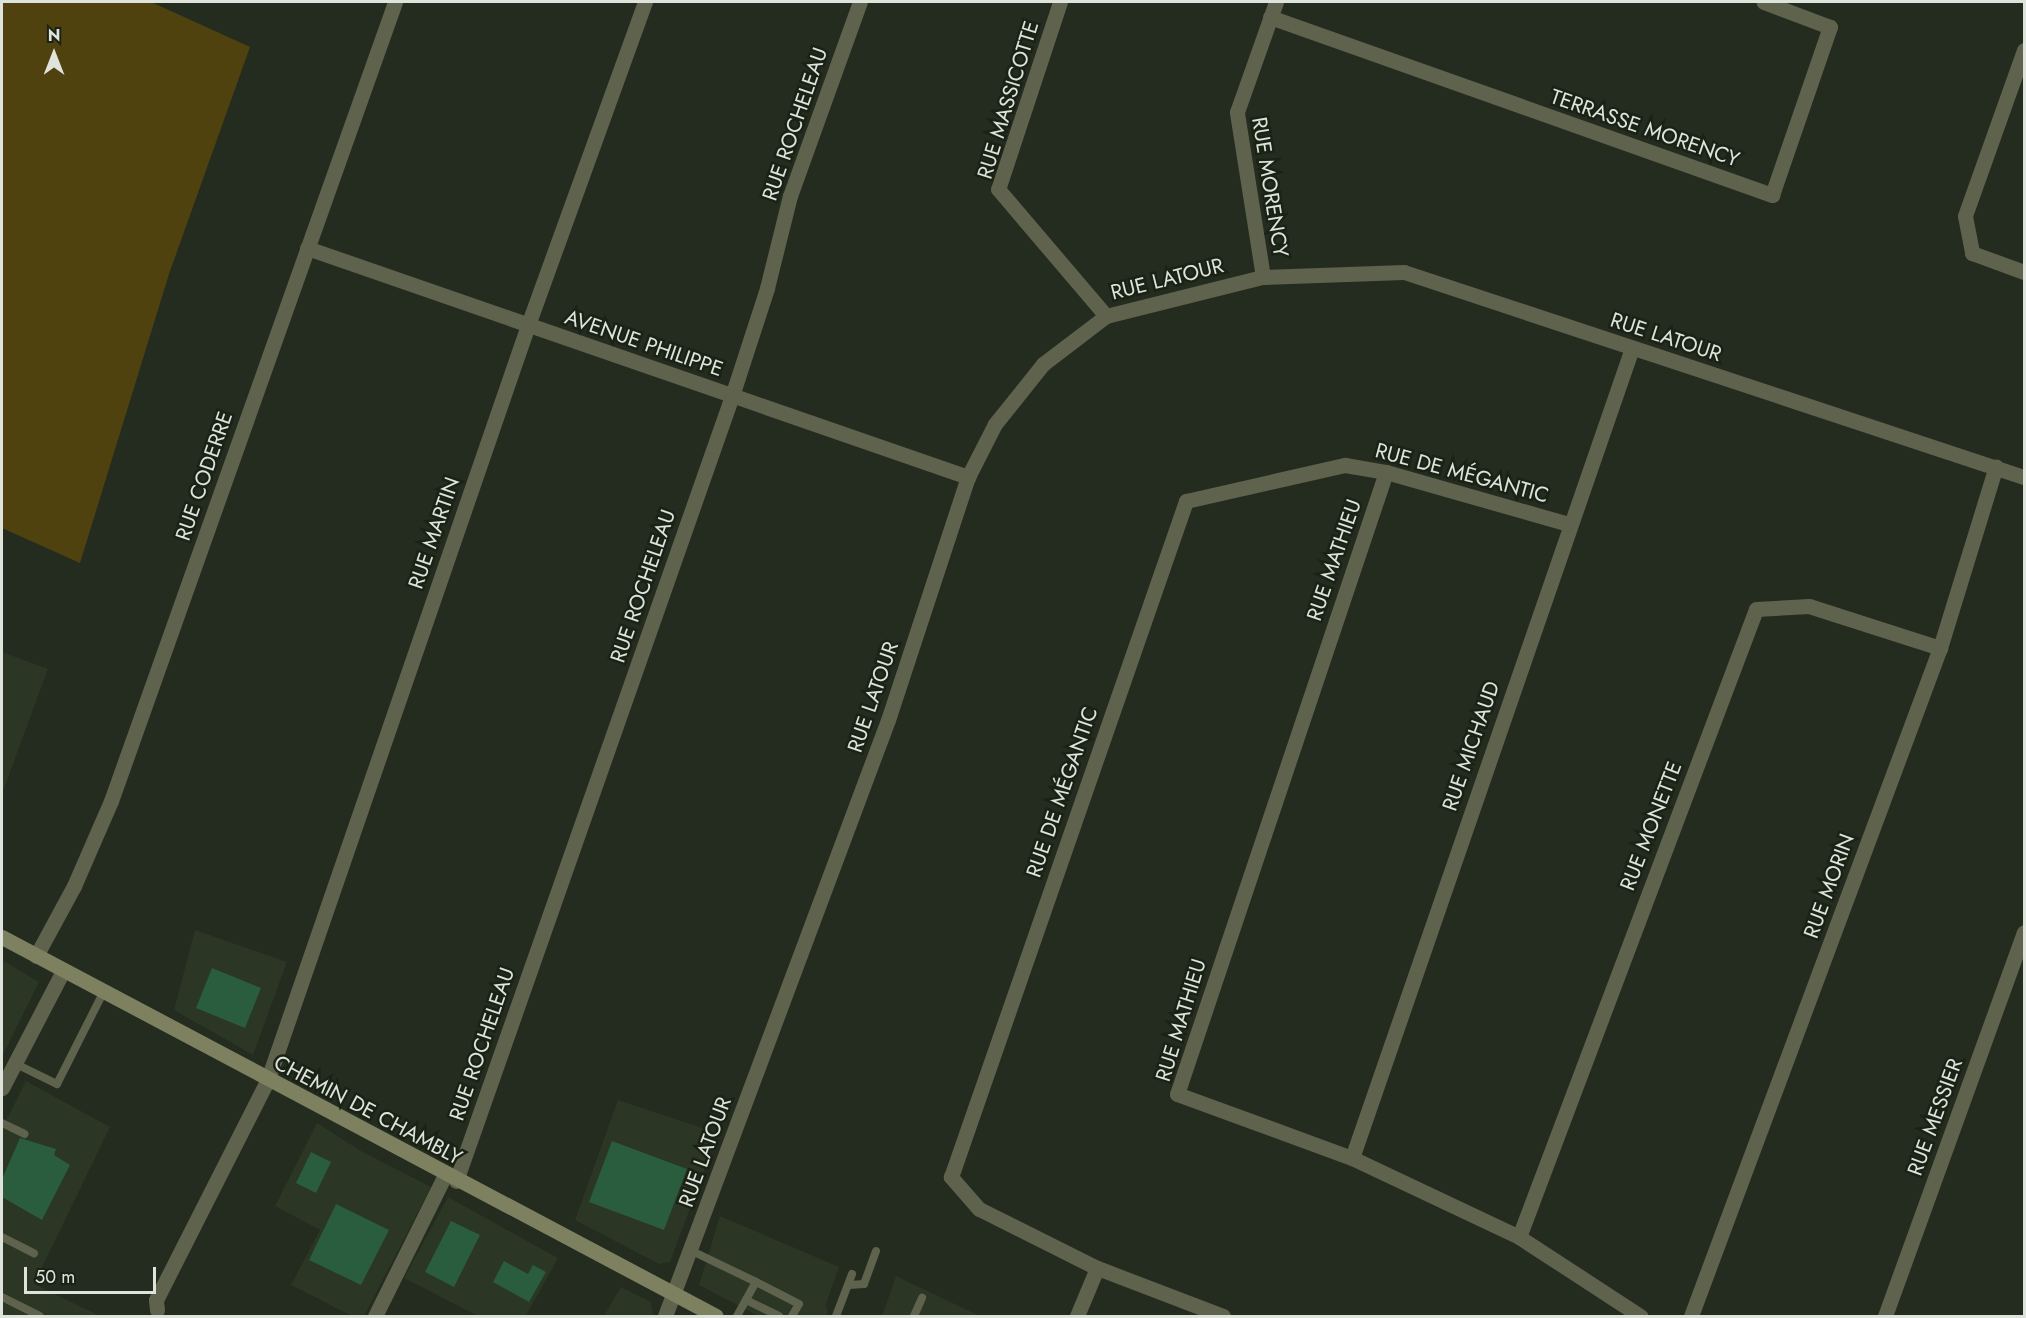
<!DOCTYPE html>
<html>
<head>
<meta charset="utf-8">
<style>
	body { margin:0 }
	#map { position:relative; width:2026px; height:1318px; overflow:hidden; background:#232c1f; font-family:Jost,sans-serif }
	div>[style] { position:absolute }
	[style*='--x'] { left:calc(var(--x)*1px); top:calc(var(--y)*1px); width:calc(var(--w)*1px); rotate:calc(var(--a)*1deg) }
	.built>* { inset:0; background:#2b3624 }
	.green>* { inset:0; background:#50420f }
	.building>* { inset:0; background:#2a5c3e }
	.lane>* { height:8px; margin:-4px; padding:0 4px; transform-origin:4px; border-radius:4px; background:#5f624c }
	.street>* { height:15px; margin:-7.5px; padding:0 7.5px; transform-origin:7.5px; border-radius:7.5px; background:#5f624c }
	.secondary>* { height:15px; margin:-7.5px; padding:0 7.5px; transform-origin:7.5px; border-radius:7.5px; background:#7d815f }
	span { translate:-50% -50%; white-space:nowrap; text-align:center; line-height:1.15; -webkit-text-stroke:5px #1a2216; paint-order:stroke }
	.street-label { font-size:21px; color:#dee3db }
	.frame { position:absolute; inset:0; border:3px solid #dee3db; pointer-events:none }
	.north { position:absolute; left:24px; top:24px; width:60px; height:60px; -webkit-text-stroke:4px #1a2216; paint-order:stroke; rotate:0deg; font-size:16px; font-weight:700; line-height:24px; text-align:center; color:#dee3db }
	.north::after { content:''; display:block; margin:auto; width:21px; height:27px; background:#dee3db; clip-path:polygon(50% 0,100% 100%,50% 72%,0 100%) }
	.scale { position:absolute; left:24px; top:1267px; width:132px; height:27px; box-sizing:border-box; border:3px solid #dee3db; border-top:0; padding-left:8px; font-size:18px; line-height:21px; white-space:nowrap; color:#dee3db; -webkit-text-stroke:4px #1a2216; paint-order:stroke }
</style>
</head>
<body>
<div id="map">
	<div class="built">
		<div style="clip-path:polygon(2px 652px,48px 669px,2px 794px)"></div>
		<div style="clip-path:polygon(195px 930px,287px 962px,253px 1055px,174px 1010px)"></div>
		<div style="clip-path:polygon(2px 960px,39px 982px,2px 1057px)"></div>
		<div style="clip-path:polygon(26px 1081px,110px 1127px,34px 1284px,100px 1316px,2px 1316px,2px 1129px)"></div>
		<div style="clip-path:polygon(618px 1100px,718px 1133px,670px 1262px,659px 1264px,575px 1220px)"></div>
		<div style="clip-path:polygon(317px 1123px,361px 1151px,431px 1187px,364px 1316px,352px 1316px,291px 1285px,320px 1230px,275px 1206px)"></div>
		<div style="clip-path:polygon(448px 1197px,558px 1258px,526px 1316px,478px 1316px,404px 1278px)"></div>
		<div style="clip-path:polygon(720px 1216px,839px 1267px,826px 1304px,828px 1316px,758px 1316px,699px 1285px)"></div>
		<div style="clip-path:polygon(896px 1276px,980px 1316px,882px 1316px)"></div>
		<div style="clip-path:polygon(621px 1287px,651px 1302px,653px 1316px,604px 1316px)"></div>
	</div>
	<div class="green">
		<div style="clip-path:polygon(2px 2px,151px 2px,250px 47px,169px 274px,80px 563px,2px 528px)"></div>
	</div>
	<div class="building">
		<div style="clip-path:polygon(212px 968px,261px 988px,245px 1028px,196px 1008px)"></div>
		<div style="clip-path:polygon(20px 1138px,56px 1149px,54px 1155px,70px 1165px,42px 1220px,2px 1197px,2px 1179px)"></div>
		<div style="clip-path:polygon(612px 1141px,687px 1169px,664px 1230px,589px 1202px)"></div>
		<div style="clip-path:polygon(311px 1152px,331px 1162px,316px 1193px,296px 1183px)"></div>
		<div style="clip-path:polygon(336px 1204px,389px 1230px,361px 1285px,309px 1260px)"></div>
		<div style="clip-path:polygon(451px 1221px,480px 1235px,454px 1287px,425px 1272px)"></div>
		<div style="clip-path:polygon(504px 1261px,528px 1274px,533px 1265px,546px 1272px,529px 1302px,493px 1282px)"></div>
	</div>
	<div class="lane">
		<div style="--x:14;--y:1063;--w:48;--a:26"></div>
		<div style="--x:57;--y:1084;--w:102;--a:-63.2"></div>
		<div style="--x:2;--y:1123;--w:25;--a:26"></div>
		<div style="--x:2;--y:1237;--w:36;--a:27"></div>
		<div style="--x:692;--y:1251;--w:71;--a:25.8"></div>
		<div style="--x:849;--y:1285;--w:15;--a:-4"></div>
		<div style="--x:864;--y:1284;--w:35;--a:-70"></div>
		<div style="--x:2;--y:1297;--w:42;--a:26.6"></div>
		<div style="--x:746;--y:1300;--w:37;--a:26"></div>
		<div style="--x:737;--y:1316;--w:39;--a:-61"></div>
		<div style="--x:756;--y:1282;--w:48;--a:27.1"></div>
		<div style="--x:799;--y:1304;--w:14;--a:120"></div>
		<div style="--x:836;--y:1316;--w:45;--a:-69.1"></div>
		<div style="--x:914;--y:1316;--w:20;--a:-66"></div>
	</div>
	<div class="street">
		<div style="--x:1060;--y:2;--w:197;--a:108.3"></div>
		<div style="--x:998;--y:189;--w:167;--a:49.6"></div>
		<div style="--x:1270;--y:17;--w:533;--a:19.52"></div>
		<div style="--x:1772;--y:195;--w:178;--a:-71"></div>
		<div style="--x:1830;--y:27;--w:71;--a:-159.3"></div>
		<div style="--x:2024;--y:50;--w:176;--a:109.6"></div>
		<div style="--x:1965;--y:216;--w:38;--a:79"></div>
		<div style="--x:1972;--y:253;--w:55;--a:20.1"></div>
		<div style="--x:307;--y:248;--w:700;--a:19.11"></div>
		<div style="--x:1263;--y:277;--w:167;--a:-99"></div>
		<div style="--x:1237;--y:112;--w:117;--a:-70.5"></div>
		<div style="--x:1386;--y:472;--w:656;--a:108.57"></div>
		<div style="--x:1177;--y:1094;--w:186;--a:20.1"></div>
		<div style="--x:1352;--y:1158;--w:185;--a:25.3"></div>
		<div style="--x:1519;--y:1237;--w:145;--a:33.1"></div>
		<div style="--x:36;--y:956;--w:80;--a:-61.5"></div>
		<div style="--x:74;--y:886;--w:93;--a:-66.5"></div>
		<div style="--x:111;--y:801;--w:848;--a:-70.43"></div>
		<div style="--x:2;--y:1088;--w:132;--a:-62.5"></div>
		<div style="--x:1352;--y:1158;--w:857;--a:-70.93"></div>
		<div style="--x:456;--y:1181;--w:832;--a:-70.63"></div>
		<div style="--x:732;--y:396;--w:114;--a:-72"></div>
		<div style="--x:767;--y:288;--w:95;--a:-76"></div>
		<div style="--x:790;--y:196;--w:206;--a:-70.2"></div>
		<div style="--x:1519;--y:1237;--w:671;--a:-69.32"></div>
		<div style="--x:1756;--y:609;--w:53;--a:-3.2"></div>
		<div style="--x:1809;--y:606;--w:138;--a:17.8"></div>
		<div style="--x:157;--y:1310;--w:10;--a:-96"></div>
		<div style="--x:156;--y:1300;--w:248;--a:-63.1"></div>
		<div style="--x:268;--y:1079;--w:798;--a:-70.97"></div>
		<div style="--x:528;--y:325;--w:344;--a:-70.1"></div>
		<div style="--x:375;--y:1316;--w:157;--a:-63.6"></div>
		<div style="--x:665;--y:1316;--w:636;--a:-69.49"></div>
		<div style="--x:888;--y:720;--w:256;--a:-71.8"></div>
		<div style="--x:968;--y:477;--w:59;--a:-63"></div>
		<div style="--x:995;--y:424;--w:77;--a:-51.3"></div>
		<div style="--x:1043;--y:364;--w:79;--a:-37.3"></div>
		<div style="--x:1106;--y:316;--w:162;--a:-14"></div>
		<div style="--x:1263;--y:277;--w:141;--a:-2"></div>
		<div style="--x:1404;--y:272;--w:653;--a:18.3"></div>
		<div style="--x:1077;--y:1316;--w:52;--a:-67.4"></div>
		<div style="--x:1223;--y:1316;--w:135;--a:-159.1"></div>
		<div style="--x:1097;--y:1268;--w:132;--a:-153.4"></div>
		<div style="--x:979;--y:1209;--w:43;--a:-131.2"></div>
		<div style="--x:951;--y:1177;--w:716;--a:-70.83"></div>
		<div style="--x:1186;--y:501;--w:163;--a:-12.8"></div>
		<div style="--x:1345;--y:465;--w:42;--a:9.7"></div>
		<div style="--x:1386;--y:472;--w:189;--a:15.9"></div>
		<div style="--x:1691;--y:1316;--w:713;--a:-69.56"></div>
		<div style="--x:1940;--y:648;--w:190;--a:-72.9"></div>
		<div style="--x:1885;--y:1316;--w:408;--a:-70.1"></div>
	</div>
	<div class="secondary">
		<div style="--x:2;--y:937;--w:808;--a:27.96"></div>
	</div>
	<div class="street-label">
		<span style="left:1008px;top:100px;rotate:-73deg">RUE MASSICOTTE</span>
		<span style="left:795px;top:124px;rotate:-71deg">RUE ROCHELEAU</span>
		<span style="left:1645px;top:128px;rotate:19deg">TERRASSE MORENCY</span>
		<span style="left:1270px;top:187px;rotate:81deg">RUE MORENCY</span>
		<span style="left:1167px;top:279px;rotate:-14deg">RUE LATOUR</span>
		<span style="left:1666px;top:337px;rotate:18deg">RUE LATOUR</span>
		<span style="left:644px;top:343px;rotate:19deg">AVENUE PHILIPPE</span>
		<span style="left:1462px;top:473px;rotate:15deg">RUE DE MÉGANTIC</span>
		<span style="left:204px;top:476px;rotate:-71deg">RUE CODERRE</span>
		<span style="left:434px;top:533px;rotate:-71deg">RUE MARTIN</span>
		<span style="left:1334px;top:560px;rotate:-71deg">RUE MATHIEU</span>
		<span style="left:643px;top:586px;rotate:-71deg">RUE ROCHELEAU</span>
		<span style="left:873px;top:697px;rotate:-71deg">RUE LATOUR</span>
		<span style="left:1471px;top:746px;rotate:-71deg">RUE MICHAUD</span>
		<span style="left:1062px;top:792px;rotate:-71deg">RUE DE MÉGANTIC</span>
		<span style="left:1651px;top:826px;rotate:-69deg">RUE MONETTE</span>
		<span style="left:1829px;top:886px;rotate:-70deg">RUE MORIN</span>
		<span style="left:1181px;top:1020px;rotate:-73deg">RUE MATHIEU</span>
		<span style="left:482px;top:1044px;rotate:-71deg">RUE ROCHELEAU</span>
		<span style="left:368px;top:1110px;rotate:28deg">CHEMIN DE CHAMBLY</span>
		<span style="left:1935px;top:1117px;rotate:-70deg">RUE MESSIER</span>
		<span style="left:705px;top:1152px;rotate:-70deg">RUE LATOUR</span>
	</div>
	<div class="frame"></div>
	<div class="north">N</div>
	<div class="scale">50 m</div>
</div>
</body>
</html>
